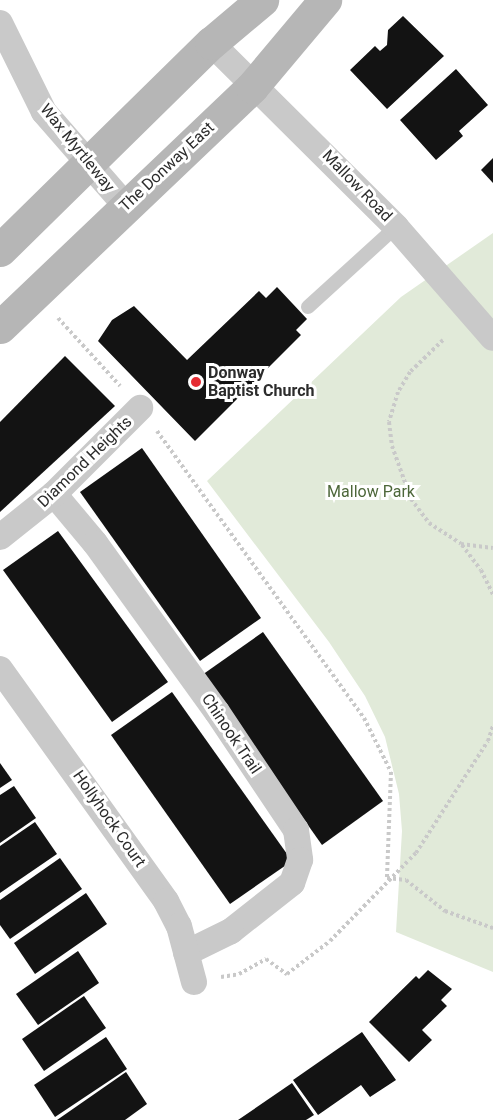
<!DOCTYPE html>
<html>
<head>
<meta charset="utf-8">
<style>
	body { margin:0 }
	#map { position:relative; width:493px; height:1120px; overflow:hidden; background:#fff; font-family:Roboto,sans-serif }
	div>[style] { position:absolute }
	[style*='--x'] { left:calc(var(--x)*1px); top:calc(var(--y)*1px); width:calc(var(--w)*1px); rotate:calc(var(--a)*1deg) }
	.green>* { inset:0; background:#e1ead9 }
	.building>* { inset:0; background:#131313 }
	.path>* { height:4px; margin-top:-2px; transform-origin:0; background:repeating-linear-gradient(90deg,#c9c9c9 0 3px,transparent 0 6px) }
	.lane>* { height:14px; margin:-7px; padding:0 7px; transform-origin:7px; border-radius:7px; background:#c9c9c9 }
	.street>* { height:26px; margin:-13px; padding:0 13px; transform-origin:13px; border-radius:13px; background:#c9c9c9 }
	.secondary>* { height:33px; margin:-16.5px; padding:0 16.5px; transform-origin:16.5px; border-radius:16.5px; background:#b6b6b6 }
	.dots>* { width:16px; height:16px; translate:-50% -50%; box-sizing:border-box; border:3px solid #fff; border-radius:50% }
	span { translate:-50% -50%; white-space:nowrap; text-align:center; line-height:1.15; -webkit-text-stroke:6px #fff; paint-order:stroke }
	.street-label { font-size:16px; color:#2c2c2c }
	.poi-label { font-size:16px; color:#2c2c2c; font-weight:700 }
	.left { translate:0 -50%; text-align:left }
	.park-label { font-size:16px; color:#4d673a }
</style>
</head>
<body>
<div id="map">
	<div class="green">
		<div style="clip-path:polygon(493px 233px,493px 972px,396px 932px,402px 831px,399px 794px,385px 737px,365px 696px,329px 642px,207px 481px,401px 297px)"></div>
	</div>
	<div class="building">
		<div style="clip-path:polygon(403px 16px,444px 56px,387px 109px,350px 70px,375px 46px,380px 51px,387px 45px,388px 30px)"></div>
		<div style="clip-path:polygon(456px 69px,488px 105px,459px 131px,463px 136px,436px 160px,400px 120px)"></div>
		<div style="clip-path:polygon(493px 158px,493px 183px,481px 170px)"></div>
		<div style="clip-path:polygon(277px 287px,307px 319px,296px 330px,301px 335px,195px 441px,98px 341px,112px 320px,134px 306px,187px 360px,259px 291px,266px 298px)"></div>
		<div style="clip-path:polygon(65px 356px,115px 406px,0 512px,0 422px)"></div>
		<div style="clip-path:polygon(142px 448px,261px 618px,200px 661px,80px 492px)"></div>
		<div style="clip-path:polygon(58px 531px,168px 682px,112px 722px,3px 570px)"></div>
		<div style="clip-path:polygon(263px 632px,383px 801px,322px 845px,202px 675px)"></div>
		<div style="clip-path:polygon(172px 692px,292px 861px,230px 904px,111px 735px)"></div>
		<div style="clip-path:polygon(0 763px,12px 780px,0 788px)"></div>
		<div style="clip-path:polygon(14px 786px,36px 818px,0 843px,0 795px)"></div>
		<div style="clip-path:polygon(35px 822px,57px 854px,0 893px,0 846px)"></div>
		<div style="clip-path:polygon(60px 858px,82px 889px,10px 939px,0 925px,0 900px)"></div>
		<div style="clip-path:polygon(86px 893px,107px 924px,35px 974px,14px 943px)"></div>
		<div style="clip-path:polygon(78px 951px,99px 983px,38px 1025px,16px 994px)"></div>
		<div style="clip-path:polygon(428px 970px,452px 989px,441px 1000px,447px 1006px,422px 1030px,432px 1040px,409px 1062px,369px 1022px,416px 976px,419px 979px)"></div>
		<div style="clip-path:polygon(84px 996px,106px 1028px,44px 1071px,22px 1039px)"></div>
		<div style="clip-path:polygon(362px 1032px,396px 1080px,370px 1097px,361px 1085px,318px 1115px,293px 1080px)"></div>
		<div style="clip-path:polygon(106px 1037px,127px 1069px,55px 1117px,34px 1085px)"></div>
		<div style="clip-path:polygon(126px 1072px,147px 1104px,125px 1120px,57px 1120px)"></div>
		<div style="clip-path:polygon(292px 1083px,314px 1115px,306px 1120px,238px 1120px)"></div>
	</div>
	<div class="path">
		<div style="--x:58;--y:318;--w:92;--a:47.6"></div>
		<div style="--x:443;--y:340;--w:46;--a:135.9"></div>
		<div style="--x:410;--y:372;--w:23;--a:121"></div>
		<div style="--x:398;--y:392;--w:31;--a:107"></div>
		<div style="--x:389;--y:422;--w:24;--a:83"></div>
		<div style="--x:392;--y:446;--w:56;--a:70.3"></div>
		<div style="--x:411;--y:499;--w:30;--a:53"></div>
		<div style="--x:429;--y:523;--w:38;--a:33"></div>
		<div style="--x:461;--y:544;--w:32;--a:7"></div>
		<div style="--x:157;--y:431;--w:354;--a:54.2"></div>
		<div style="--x:364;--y:718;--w:60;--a:63.4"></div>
		<div style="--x:391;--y:772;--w:106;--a:92.2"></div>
		<div style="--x:387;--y:878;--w:19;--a:6"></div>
		<div style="--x:406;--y:880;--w:50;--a:38.5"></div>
		<div style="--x:445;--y:911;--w:51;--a:19.5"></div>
		<div style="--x:462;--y:545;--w:31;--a:53"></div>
		<div style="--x:481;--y:570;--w:28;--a:64"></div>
		<div style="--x:221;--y:977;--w:18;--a:-9"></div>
		<div style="--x:239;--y:974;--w:31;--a:-29"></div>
		<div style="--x:266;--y:959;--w:26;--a:36"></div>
		<div style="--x:287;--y:974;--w:54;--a:-37.5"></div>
		<div style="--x:330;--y:941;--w:123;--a:-45.7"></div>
		<div style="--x:416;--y:853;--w:133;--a:-57.3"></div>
		<div style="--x:488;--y:741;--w:16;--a:-72"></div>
	</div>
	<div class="lane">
		<div style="--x:308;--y:307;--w:119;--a:-42.3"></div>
	</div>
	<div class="street">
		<div style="--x:0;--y:23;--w:99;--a:63.7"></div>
		<div style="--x:44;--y:112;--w:125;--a:48.9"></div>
		<div style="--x:211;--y:43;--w:261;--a:44.8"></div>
		<div style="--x:396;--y:227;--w:147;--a:48.9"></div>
		<div style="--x:54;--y:494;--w:64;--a:50.1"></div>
		<div style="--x:95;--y:543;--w:208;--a:54.2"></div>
		<div style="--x:217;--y:712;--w:142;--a:56.2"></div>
		<div style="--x:296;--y:830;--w:30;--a:82"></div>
		<div style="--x:300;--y:860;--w:24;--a:109"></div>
		<div style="--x:292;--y:883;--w:78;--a:141.8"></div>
		<div style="--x:231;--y:931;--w:50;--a:153.9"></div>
		<div style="--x:0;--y:537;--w:69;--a:-38.5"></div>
		<div style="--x:54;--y:494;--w:122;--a:-45"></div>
		<div style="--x:0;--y:669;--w:285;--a:54.4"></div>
		<div style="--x:166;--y:901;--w:28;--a:63"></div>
		<div style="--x:179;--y:926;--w:58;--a:75"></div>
	</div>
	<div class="secondary">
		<div style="--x:0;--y:250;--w:296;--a:-44.5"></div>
		<div style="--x:211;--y:43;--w:67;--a:-40.1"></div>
		<div style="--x:0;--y:327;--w:348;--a:-43.6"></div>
		<div style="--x:252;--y:87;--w:114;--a:-50"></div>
	</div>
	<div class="dots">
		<div style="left:196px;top:382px;background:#e52c33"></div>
	</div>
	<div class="street-label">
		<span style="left:77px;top:148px;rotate:51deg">Wax Myrtleway</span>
		<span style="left:167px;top:167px;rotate:-43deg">The Donway East</span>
		<span style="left:357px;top:186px;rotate:46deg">Mallow Road</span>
		<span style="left:85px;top:462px;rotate:-44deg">Diamond Heights</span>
		<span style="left:231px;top:734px;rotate:56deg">Chinook Trail</span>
		<span style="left:109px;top:819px;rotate:55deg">Hollyhock Court</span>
	</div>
	<div class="poi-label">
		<span class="left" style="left:208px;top:382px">Donway<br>Baptist Church</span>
	</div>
	<div class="park-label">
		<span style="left:371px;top:492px">Mallow Park</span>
	</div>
</div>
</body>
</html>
